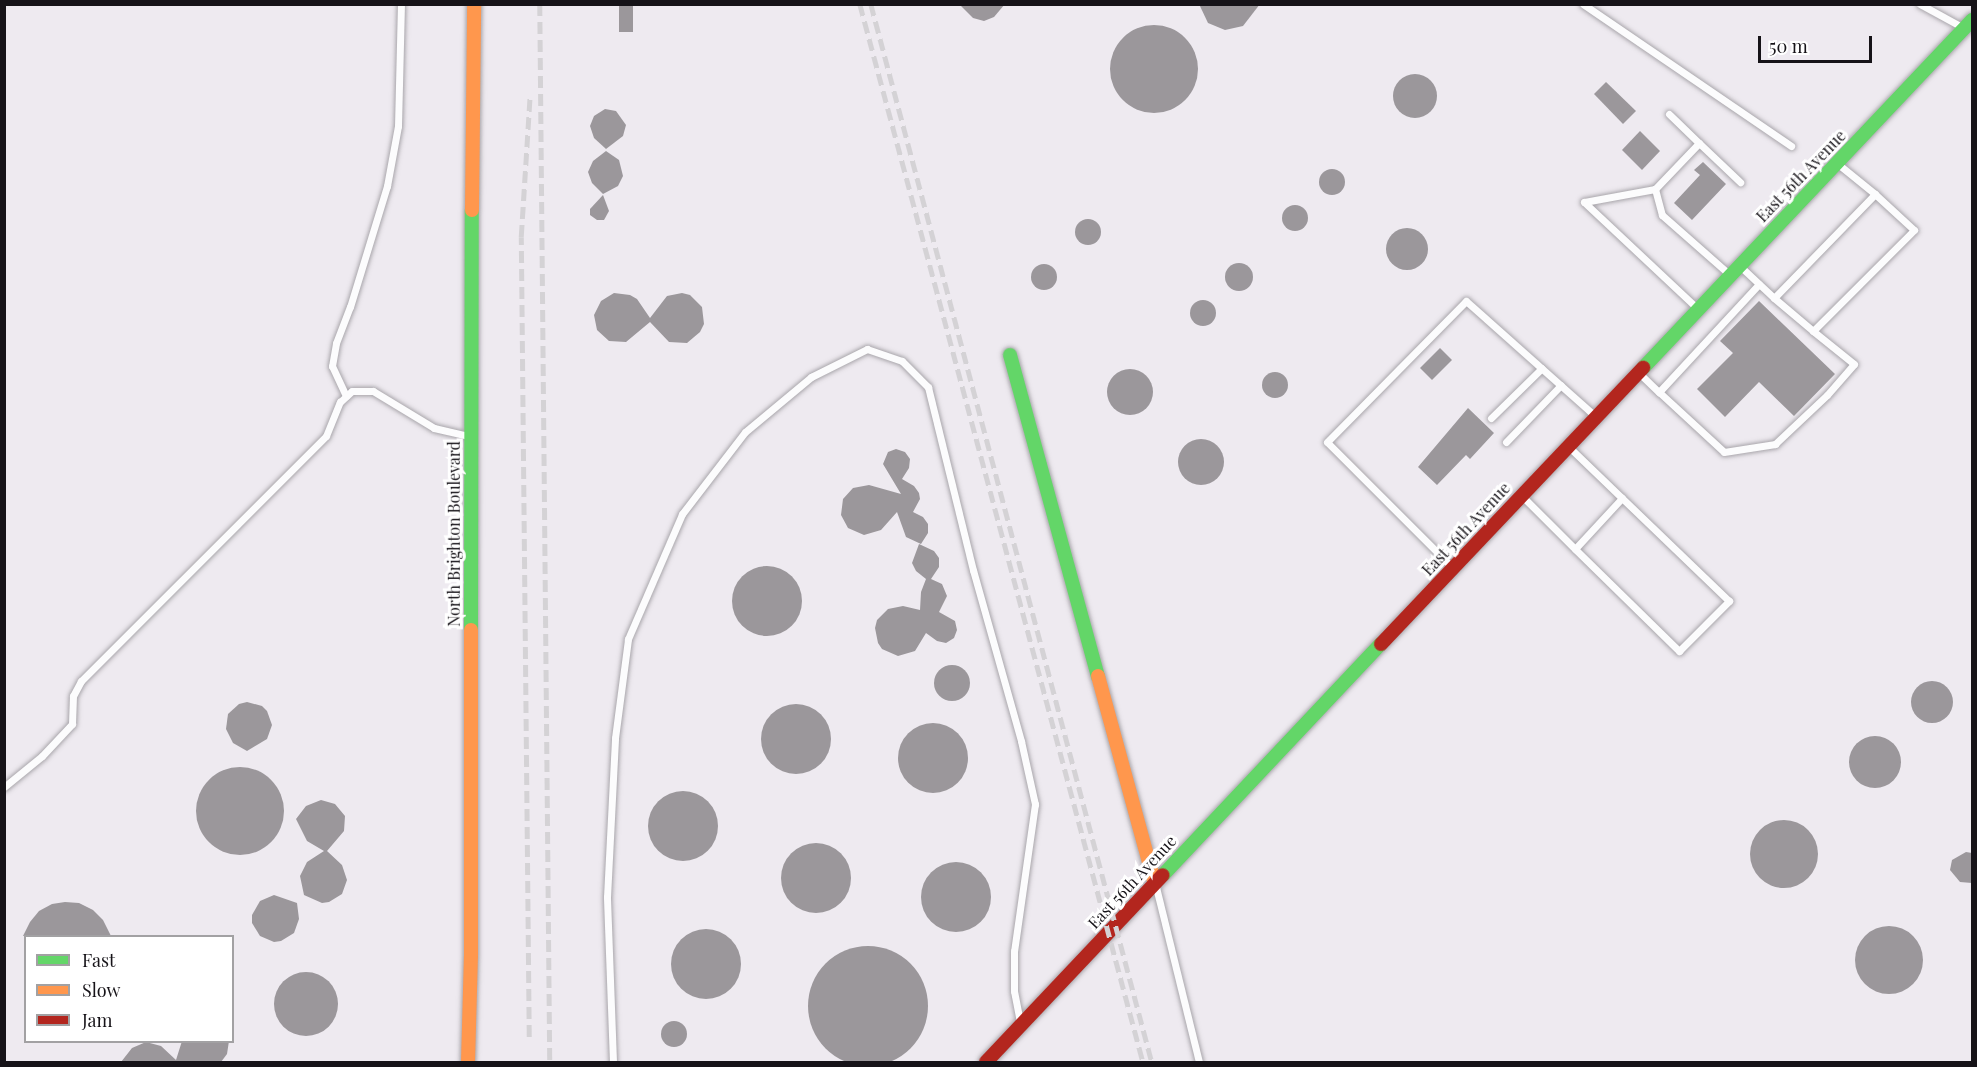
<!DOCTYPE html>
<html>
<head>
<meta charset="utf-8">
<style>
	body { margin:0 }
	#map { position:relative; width:1977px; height:1067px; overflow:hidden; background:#eeeaf0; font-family:"Playfair Display",serif }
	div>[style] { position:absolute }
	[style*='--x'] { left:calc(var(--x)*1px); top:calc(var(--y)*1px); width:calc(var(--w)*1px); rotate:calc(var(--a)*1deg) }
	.building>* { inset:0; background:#9b979b }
	.round { border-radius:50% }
	.roads { filter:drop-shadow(0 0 2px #a9a6ab) drop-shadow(0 0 2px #a9a6ab) }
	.lane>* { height:7px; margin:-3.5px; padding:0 3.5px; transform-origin:3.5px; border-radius:3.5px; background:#fcfcfd }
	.fast>* { height:14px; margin:-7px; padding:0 7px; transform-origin:7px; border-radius:7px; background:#63d668 }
	.slow>* { height:14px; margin:-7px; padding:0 7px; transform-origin:7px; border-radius:7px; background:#ff974d }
	.jam>* { height:14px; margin:-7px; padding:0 7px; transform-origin:7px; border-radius:7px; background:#b3261e }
	.rail>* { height:4.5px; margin-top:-2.25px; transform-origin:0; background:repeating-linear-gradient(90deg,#d4d2d5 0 12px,transparent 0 18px) }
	span { translate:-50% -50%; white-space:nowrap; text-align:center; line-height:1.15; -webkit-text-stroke:6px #fff; paint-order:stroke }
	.street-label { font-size:16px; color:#161318 }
	.frame { position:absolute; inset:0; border:6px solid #161318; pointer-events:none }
	.legend { position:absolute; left:24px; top:935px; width:210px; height:108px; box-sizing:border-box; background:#fff; border:2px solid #a2a1a3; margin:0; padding:8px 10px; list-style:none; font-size:18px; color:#161318 }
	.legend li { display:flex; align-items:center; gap:12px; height:30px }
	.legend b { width:30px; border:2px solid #a2a1a3 }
	.scale { position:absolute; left:1758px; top:36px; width:114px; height:27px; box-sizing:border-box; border:3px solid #161318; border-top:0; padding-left:8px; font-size:18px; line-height:21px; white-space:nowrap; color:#161318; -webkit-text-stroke:4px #fff; paint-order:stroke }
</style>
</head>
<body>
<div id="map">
	<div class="building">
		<div style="clip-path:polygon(619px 4px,633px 4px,633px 32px,619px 32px)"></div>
		<div style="clip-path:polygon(959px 4px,1005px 4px,994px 17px,984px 21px,973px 18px)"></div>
		<div style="clip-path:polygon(1199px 4px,1260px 4px,1243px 26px,1225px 30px,1208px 23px)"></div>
		<div class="round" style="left:1110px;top:25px;width:88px;height:88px"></div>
		<div class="round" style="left:1393px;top:74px;width:44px;height:44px"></div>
		<div style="clip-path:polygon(1606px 82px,1636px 111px,1623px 124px,1594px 94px)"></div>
		<div style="clip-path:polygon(605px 109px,616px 111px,626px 125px,623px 136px,606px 149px,594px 138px,590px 126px,594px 116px)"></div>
		<div style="clip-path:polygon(1640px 131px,1660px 151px,1642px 170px,1622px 150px)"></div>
		<div style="clip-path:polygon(606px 151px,619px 160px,623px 176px,618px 186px,603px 194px,592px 183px,588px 172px,593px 161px)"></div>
		<div style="clip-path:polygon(1703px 162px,1726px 184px,1692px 220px,1674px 203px,1700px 175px,1694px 170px)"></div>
		<div class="round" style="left:1319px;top:169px;width:26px;height:26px"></div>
		<div style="clip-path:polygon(603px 195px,609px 211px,604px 220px,597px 220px,590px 215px,590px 209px)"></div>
		<div class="round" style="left:1282px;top:205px;width:26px;height:26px"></div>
		<div class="round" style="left:1075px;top:219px;width:26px;height:26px"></div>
		<div class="round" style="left:1386px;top:228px;width:42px;height:42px"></div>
		<div class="round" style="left:1225px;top:263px;width:28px;height:28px"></div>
		<div class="round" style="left:1031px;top:264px;width:26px;height:26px"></div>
		<div style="clip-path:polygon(614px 293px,630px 295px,637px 299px,650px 318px,667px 296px,682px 293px,690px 295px,702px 307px,704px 324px,700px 332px,687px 343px,669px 342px,650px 322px,626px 342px,609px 341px,597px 330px,594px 315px,601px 301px)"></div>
		<div class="round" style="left:1190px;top:300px;width:26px;height:26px"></div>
		<div style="clip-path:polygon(1759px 301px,1835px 374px,1794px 416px,1759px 382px,1725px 417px,1697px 389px,1733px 353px,1720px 341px)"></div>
		<div style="clip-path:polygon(1440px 348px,1452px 360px,1432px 380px,1420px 368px)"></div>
		<div class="round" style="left:1107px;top:369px;width:46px;height:46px"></div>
		<div class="round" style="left:1262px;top:372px;width:26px;height:26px"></div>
		<div style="clip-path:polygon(1468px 408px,1494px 433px,1470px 459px,1466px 455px,1437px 485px,1418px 467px)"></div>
		<div class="round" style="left:1178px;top:439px;width:46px;height:46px"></div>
		<div style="clip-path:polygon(896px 449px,905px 452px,910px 459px,909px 468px,902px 479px,914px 486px,919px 493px,920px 499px,913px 512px,923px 517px,928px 524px,928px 533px,921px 544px,906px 537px,897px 512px,881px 530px,864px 535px,848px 528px,841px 515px,843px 499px,853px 488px,869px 485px,901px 494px,883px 464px,888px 452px)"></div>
		<div style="clip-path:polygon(919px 544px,934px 551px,939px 558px,939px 567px,931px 579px,942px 584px,947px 596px,939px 612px,955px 621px,957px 630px,954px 638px,946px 643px,937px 641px,926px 633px,915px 651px,898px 656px,882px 649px,878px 643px,875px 628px,877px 620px,888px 609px,903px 606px,920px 610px,921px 592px,926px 579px,916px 571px,912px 563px)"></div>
		<div class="round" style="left:732px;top:566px;width:70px;height:70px"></div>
		<div class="round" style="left:934px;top:665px;width:36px;height:36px"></div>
		<div class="round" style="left:1911px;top:681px;width:42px;height:42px"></div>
		<div style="clip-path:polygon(247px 702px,262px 706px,267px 711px,272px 725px,267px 739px,247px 751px,233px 743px,226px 729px,228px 714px,239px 704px)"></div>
		<div class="round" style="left:761px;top:704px;width:70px;height:70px"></div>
		<div class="round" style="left:898px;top:723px;width:70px;height:70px"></div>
		<div class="round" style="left:1849px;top:736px;width:52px;height:52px"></div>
		<div class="round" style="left:196px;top:767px;width:88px;height:88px"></div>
		<div class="round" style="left:648px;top:791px;width:70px;height:70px"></div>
		<div style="clip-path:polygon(321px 800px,335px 804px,345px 816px,344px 831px,327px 851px,342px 865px,347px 880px,342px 894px,329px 902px,322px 903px,304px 895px,300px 876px,307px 862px,324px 851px,307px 841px,296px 819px,306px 806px)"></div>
		<div class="round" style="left:1750px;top:820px;width:68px;height:68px"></div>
		<div class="round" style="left:781px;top:843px;width:70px;height:70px"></div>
		<div style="clip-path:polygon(1966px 852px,1972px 853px,1972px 883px,1960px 882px,1950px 870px,1952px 860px)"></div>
		<div class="round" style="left:921px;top:862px;width:70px;height:70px"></div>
		<div style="clip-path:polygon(274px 895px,297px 903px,299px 919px,294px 933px,281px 941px,274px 942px,260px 936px,252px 923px,252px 915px,260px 901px)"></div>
		<div style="clip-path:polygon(65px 902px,79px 903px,93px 910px,103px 920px,111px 936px,23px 936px,30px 922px,39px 911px,52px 904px)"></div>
		<div class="round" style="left:1855px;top:926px;width:68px;height:68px"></div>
		<div class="round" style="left:671px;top:929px;width:70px;height:70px"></div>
		<div class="round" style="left:808px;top:946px;width:120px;height:120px"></div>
		<div class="round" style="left:274px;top:972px;width:64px;height:64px"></div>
		<div class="round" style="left:661px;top:1021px;width:26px;height:26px"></div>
		<div style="clip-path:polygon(182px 1041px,229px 1041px,227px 1054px,221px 1062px,121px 1062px,132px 1048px,146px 1042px,161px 1046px,176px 1060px)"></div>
	</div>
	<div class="roads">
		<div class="lane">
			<div style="--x:1583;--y:4;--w:252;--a:34.3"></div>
			<div style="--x:1920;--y:4;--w:48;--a:28.7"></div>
			<div style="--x:1669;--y:114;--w:42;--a:44"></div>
			<div style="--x:1699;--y:143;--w:64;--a:133.7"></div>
			<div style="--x:1655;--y:189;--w:72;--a:169.6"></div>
			<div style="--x:1584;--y:202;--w:156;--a:43.2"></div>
			<div style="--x:1699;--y:143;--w:57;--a:43.6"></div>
			<div style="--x:1655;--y:189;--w:27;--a:75"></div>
			<div style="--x:1662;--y:215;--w:91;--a:41.4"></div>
			<div style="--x:1741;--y:267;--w:45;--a:43.2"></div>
			<div style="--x:1774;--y:298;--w:145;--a:-45.8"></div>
			<div style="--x:1875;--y:194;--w:48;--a:-141"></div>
			<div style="--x:1774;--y:298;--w:51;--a:40.2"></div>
			<div style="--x:1813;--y:331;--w:143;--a:-45"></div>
			<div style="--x:1914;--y:230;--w:53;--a:-137.3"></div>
			<div style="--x:1639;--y:373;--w:28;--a:44"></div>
			<div style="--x:1659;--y:392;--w:147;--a:-47.2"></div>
			<div style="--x:1659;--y:392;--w:88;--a:42.7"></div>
			<div style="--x:1724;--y:452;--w:52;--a:-8.9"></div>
			<div style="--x:1775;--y:444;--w:71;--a:-43.3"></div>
			<div style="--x:1827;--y:395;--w:41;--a:-48.9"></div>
			<div style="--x:1854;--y:364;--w:53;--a:-141.2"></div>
			<div style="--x:346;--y:396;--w:33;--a:-115"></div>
			<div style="--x:332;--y:366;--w:23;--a:-80"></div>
			<div style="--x:336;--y:343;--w:39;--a:-69"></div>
			<div style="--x:350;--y:307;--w:127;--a:-73"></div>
			<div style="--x:387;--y:186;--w:61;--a:-79.6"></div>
			<div style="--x:398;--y:126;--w:122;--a:-88.6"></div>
			<div style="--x:1491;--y:418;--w:71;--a:-44.4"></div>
			<div style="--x:1506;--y:442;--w:79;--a:-46"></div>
			<div style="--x:1570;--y:448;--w:72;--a:43.9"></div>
			<div style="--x:1523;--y:497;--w:74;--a:45"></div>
			<div style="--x:1575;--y:549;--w:146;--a:44.4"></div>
			<div style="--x:1679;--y:651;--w:71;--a:-45"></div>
			<div style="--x:1729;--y:601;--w:149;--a:-136.1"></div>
			<div style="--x:1622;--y:498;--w:69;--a:132.7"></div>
			<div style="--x:1453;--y:568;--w:178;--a:-135"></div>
			<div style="--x:1327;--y:442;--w:198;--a:-45.4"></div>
			<div style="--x:1466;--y:301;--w:173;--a:41.7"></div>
			<div style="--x:4;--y:787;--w:49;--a:-39.2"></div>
			<div style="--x:42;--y:756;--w:44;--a:-46.8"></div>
			<div style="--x:72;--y:724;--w:28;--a:-88"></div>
			<div style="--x:73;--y:696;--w:17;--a:-62"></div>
			<div style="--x:81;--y:681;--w:346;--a:-45"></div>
			<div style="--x:326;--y:436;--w:37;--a:-68"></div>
			<div style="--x:340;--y:402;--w:16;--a:-43"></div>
			<div style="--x:352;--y:391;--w:21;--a:0"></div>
			<div style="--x:373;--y:391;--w:71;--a:31.2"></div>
			<div style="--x:434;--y:428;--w:36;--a:13"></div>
			<div style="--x:1156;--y:887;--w:180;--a:76.2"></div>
			<div style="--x:613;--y:1062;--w:165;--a:-92.1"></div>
			<div style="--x:607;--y:897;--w:159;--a:-87.1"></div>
			<div style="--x:615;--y:738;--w:100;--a:-82.5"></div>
			<div style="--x:628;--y:639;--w:136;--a:-66.6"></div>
			<div style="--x:682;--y:514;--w:103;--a:-52.5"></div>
			<div style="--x:745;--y:432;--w:86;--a:-39.8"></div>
			<div style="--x:811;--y:377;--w:63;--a:-26.6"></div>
			<div style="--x:867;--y:349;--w:37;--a:19"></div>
			<div style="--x:902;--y:361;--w:37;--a:45"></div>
			<div style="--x:928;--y:387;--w:188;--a:76.2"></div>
			<div style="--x:973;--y:570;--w:178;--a:74.3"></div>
			<div style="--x:1021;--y:741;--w:65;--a:77.5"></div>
			<div style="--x:1035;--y:804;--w:148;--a:98.1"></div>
			<div style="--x:1014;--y:951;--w:40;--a:90"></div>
			<div style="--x:1014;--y:991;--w:33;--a:79"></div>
		</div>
		<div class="fast">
			<div style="--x:1010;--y:355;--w:333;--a:74.7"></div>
			<div style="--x:1643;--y:368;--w:479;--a:-46.6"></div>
			<div style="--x:471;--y:630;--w:420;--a:-89.9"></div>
			<div style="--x:1163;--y:875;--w:318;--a:-46.7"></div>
		</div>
		<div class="slow">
			<div style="--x:472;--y:210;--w:206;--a:-89.4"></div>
			<div style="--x:1098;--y:676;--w:213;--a:74.7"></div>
			<div style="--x:468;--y:1062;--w:107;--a:-88.4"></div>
			<div style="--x:471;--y:955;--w:325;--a:-90"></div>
		</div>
		<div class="jam">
			<div style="--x:1381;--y:644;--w:381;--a:-46.5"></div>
			<div style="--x:986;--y:1062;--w:257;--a:-46.6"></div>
		</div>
	</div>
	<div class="rail">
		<div style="--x:540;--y:4;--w:1058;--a:89.46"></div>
		<div style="--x:860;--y:4;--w:1095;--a:75.02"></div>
		<div style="--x:871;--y:4;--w:1095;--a:75.13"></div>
		<div style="--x:529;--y:1037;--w:800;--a:-90.57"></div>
		<div style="--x:521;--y:237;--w:143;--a:-86.4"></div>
	</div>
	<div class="street-label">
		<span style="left:1801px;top:176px;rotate:-46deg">East 56th Avenue</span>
		<span style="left:1466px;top:529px;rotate:-47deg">East 56th Avenue</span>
		<span style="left:454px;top:534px;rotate:-90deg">North Brighton Boulevard</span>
		<span style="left:1132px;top:882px;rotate:-47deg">East 56th Avenue</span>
	</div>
	<div class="frame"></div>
	<ul class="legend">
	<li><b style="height:8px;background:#63d668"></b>Fast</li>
	<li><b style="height:8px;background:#ff974d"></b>Slow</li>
	<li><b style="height:8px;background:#b3261e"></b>Jam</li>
	</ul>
	<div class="scale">50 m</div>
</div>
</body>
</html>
